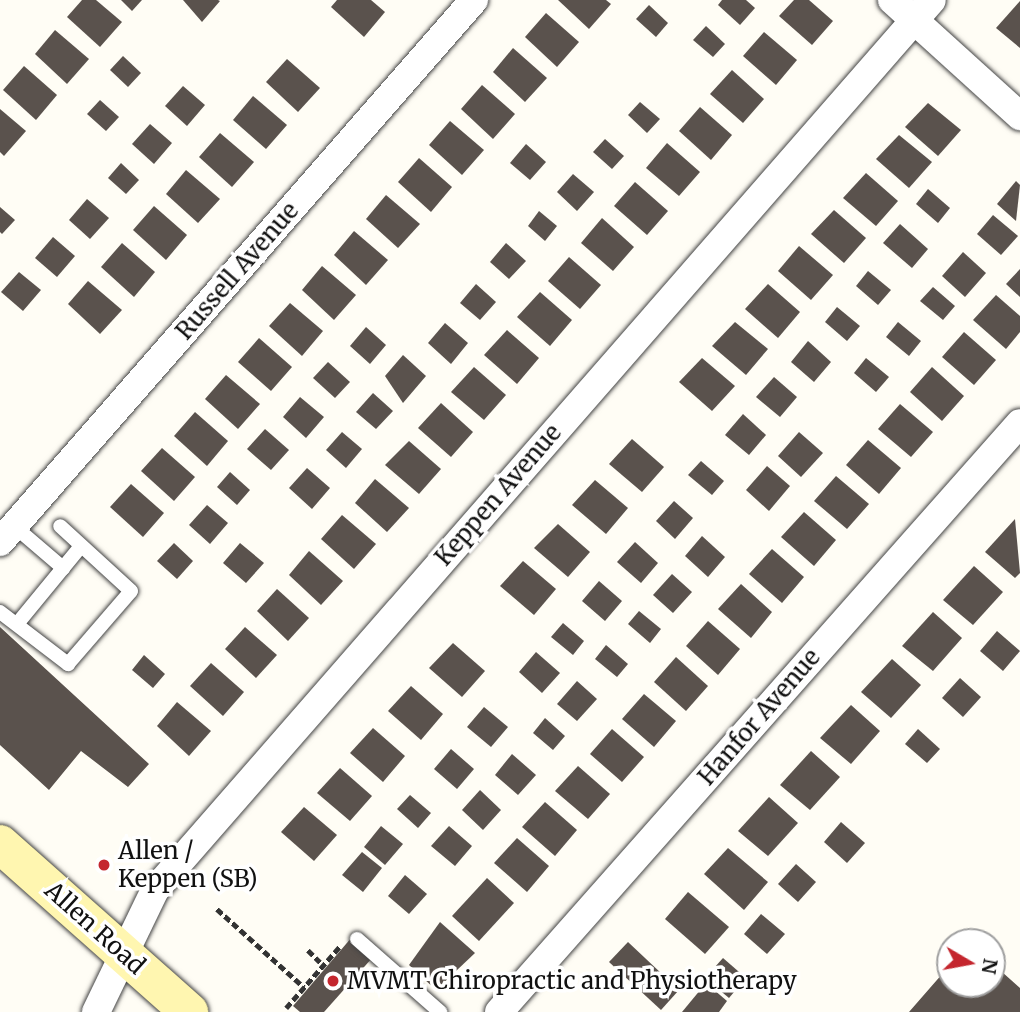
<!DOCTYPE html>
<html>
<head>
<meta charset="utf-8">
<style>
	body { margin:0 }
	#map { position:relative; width:1020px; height:1012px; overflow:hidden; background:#fffdf5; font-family:Merriweather,serif }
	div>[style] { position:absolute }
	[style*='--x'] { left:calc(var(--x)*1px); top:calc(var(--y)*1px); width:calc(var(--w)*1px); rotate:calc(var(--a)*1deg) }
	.building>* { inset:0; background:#5a524d }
	.path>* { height:4.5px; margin-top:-2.25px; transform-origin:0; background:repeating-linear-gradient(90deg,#333 0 7px,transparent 0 10.5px) }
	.roads { filter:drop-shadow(0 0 2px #444) drop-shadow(0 0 2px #444) }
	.service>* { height:14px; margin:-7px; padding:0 7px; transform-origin:7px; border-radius:7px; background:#fff }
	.minor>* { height:28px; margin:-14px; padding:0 14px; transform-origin:14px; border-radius:14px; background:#fff }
	.secondary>* { height:38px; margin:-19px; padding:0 19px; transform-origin:19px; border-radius:19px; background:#fff6b0 }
	.dots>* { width:19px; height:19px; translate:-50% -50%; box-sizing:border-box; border:4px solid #fff; border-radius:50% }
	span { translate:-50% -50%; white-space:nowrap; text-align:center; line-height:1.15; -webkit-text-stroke:7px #fff; paint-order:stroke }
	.street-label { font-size:24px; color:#111 }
	.poi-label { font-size:24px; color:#111 }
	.left { translate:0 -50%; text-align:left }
	.north { position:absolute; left:936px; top:928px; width:70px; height:70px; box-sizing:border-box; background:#fff; border:2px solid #a0a0a0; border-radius:50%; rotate:100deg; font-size:19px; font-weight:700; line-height:28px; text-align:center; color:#111 }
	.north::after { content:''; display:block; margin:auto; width:24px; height:32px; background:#c4262e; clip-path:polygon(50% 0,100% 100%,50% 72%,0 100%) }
</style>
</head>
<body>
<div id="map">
	<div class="building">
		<div style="clip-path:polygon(82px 0,96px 0,122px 22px,100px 47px,67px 17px)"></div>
		<div style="clip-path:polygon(121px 0,142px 0,132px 11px)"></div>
		<div style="clip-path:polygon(183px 0,218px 0,220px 1px,202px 22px)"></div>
		<div style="clip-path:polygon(337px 0,371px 0,385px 12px,364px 37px,331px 7px)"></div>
		<div style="clip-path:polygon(558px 0,606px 0,611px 4px,589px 29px)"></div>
		<div style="clip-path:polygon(722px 0,746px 0,755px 8px,740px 25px,718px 5px)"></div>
		<div style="clip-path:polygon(794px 0,809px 0,833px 21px,812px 45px,779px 16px)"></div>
		<div style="clip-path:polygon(1020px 1px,1020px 48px,996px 28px)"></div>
		<div style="clip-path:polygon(649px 5px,668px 23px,656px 37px,636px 19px)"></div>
		<div style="clip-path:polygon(546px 13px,579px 42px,557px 67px,525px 37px)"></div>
		<div style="clip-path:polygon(706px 26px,725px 44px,713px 57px,693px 40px)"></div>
		<div style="clip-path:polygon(55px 30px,89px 59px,67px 84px,35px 54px)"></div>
		<div style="clip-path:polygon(764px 32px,797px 60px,776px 85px,743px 56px)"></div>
		<div style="clip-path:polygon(513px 48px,547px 78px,525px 102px,493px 72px)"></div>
		<div style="clip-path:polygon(123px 56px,141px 73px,128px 87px,110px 70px)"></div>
		<div style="clip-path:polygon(287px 59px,320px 88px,298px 112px,266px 82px)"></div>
		<div style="clip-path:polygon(24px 66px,57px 95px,36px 120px,3px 90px)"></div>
		<div style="clip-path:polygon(732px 70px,764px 99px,743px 123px,710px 94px)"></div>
		<div style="clip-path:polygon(482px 85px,515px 114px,493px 139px,461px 109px)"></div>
		<div style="clip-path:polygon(183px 86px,205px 105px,187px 126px,165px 106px)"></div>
		<div style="clip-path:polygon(253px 96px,287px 125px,266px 149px,233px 120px)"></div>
		<div style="clip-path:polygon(100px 100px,119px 117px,106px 131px,87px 114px)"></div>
		<div style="clip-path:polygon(640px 102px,660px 119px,647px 133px,628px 115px)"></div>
		<div style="clip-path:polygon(928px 103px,961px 130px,938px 156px,905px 127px)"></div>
		<div style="clip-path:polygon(700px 107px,732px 135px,711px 160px,679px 131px)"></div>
		<div style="clip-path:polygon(0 109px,26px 131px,4px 156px,0 152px)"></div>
		<div style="clip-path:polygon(450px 121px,484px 150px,462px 175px,429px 145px)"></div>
		<div style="clip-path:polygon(150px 124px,172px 143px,154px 164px,132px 144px)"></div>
		<div style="clip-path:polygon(220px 133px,254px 162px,232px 187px,199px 157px)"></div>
		<div style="clip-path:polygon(899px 135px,932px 162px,909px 188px,876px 159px)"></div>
		<div style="clip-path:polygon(605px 139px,624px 156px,612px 169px,593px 152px)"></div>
		<div style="clip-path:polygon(667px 143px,700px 172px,679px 196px,646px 168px)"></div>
		<div style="clip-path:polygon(526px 144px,546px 162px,530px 180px,510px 163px)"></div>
		<div style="clip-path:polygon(419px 158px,452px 187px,431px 212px,398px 182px)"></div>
		<div style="clip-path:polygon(121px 163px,139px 180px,126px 194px,108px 178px)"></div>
		<div style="clip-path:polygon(186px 170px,220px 199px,198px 223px,166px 194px)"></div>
		<div style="clip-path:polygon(866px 173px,898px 201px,876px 226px,843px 198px)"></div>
		<div style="clip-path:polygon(573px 174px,594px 192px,577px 211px,557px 192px)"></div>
		<div style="clip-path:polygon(1016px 181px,1020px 185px,1016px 221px,997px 204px)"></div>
		<div style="clip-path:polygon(635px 182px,668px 211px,647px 235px,614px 206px)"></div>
		<div style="clip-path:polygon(928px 189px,950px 208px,938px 223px,916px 204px)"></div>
		<div style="clip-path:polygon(386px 195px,420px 224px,398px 248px,366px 219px)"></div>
		<div style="clip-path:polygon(87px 199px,109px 218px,90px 239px,69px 220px)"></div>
		<div style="clip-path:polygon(154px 206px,187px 235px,166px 260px,133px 230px)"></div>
		<div style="clip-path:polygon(0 207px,15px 220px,2px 234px,0 232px)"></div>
		<div style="clip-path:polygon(834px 210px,866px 238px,844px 263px,811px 234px)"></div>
		<div style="clip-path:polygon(539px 211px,557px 226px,545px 241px,528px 226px)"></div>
		<div style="clip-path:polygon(993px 215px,1018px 236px,1001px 255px,977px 234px)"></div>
		<div style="clip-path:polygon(602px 218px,634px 247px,613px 271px,581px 243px)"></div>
		<div style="clip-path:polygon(900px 224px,928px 249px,912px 268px,883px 243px)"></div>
		<div style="clip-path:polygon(354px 231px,388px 260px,366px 285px,334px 255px)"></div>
		<div style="clip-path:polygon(53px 237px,75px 256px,57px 277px,35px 258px)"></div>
		<div style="clip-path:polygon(122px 243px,155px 272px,134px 297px,101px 267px)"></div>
		<div style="clip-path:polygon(506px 243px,526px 261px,509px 279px,490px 262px)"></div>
		<div style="clip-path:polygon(799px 246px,833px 275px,811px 300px,778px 271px)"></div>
		<div style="clip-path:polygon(963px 252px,986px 273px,965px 297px,942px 276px)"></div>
		<div style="clip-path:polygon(569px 257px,601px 285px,580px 309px,548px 281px)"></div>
		<div style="clip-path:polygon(322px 266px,356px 295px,334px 320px,302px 290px)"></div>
		<div style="clip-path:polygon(1020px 269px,1020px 297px,1006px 284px)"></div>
		<div style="clip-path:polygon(868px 271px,891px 290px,878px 305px,856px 286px)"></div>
		<div style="clip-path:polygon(19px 272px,41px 290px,23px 311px,1px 292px)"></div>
		<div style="clip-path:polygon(88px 281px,122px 310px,100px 334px,68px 304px)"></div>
		<div style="clip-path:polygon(476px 284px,496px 302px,480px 320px,460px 303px)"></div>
		<div style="clip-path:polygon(768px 284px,800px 312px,778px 338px,745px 309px)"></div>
		<div style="clip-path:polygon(933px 287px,955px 306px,943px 320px,920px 301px)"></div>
		<div style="clip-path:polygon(540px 292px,572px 320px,550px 346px,517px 317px)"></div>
		<div style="clip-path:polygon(996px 295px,1020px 316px,1020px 332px,1006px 349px,973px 320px)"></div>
		<div style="clip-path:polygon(290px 303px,323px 331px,302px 356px,269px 326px)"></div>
		<div style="clip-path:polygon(837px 307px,860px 326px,847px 341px,825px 322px)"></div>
		<div style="clip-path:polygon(735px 322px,768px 349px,746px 375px,712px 346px)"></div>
		<div style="clip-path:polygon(898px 322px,921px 341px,909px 356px,886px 337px)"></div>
		<div style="clip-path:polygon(445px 323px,468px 343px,451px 364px,428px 343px)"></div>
		<div style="clip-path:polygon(366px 327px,386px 345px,370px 364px,350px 346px)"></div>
		<div style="clip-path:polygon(507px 330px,539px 358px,517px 384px,484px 355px)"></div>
		<div style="clip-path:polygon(964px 332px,996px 360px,974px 385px,942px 357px)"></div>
		<div style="clip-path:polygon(259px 338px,292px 367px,271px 391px,238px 362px)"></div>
		<div style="clip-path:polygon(808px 341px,831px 362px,814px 382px,791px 362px)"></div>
		<div style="clip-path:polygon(403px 355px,426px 376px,403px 403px,385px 376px)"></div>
		<div style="clip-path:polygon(702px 358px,735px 386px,712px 411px,679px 382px)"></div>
		<div style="clip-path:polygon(866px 358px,889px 377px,876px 392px,854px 373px)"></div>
		<div style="clip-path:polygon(328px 362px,350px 382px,335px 398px,313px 378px)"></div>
		<div style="clip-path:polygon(474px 367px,506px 395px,484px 420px,451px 392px)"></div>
		<div style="clip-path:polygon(932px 367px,964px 396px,942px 421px,910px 392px)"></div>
		<div style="clip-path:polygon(226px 375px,260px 404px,238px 429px,205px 399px)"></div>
		<div style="clip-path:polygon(774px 377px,797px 397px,780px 417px,756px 397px)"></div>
		<div style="clip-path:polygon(373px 393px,393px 411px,376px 429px,356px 412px)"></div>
		<div style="clip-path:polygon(300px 397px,324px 417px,306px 438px,283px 417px)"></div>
		<div style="clip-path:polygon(441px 403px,473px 432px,451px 457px,418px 428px)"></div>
		<div style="clip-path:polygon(900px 404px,933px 432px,911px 457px,878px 429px)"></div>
		<div style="clip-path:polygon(195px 412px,228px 441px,207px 466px,174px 436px)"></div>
		<div style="clip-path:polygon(743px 414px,766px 435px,749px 455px,725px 435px)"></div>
		<div style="clip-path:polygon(265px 429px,289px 450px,271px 470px,247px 449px)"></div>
		<div style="clip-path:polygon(342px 432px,362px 449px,346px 468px,326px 450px)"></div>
		<div style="clip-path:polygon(799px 432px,823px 453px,801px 477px,778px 456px)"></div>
		<div style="clip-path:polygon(632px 439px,664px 467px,642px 492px,609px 464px)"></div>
		<div style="clip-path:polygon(868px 440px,901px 468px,879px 494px,846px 465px)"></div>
		<div style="clip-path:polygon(409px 441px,441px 469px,419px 494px,385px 465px)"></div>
		<div style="clip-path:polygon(162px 448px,195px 477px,174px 501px,141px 471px)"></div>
		<div style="clip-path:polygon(701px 461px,724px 481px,712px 495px,688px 475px)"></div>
		<div style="clip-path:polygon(767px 466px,790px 486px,769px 511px,746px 490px)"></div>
		<div style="clip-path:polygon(307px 468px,330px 488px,312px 509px,289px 488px)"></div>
		<div style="clip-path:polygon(230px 472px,250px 490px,237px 505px,217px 487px)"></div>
		<div style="clip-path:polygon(836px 476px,869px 504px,847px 529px,814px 501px)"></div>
		<div style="clip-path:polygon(375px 479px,409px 508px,387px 532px,355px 503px)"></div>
		<div style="clip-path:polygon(595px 480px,628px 508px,606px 534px,572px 505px)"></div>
		<div style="clip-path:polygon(131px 484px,164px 513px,143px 537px,110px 507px)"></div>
		<div style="clip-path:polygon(674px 501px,693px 518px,675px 539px,656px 521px)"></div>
		<div style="clip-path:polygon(207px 505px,228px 523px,210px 544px,189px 525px)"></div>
		<div style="clip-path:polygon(804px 512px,836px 540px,814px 566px,781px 537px)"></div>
		<div style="clip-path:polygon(342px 515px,376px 544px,354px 569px,321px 539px)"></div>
		<div style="clip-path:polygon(1015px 519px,1020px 573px,1015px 578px,985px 552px)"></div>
		<div style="clip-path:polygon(558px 524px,590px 552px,568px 577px,534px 548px)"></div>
		<div style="clip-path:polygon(702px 536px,725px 557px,708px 577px,685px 556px)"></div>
		<div style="clip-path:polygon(635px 542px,658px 563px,641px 583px,617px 562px)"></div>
		<div style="clip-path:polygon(174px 543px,193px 561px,177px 579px,157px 561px)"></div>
		<div style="clip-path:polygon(240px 543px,264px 563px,246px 583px,223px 563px)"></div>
		<div style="clip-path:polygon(772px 549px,804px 577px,782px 603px,749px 574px)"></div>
		<div style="clip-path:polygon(309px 551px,343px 581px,321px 605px,289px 575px)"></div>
		<div style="clip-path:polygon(523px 561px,556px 589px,534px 615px,500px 586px)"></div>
		<div style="clip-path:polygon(974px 566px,1003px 592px,973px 625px,943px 600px)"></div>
		<div style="clip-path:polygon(672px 574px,692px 592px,673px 613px,653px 595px)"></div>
		<div style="clip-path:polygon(599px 581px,622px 601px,605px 621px,582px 601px)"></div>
		<div style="clip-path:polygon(741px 584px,772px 612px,751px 638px,718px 609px)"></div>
		<div style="clip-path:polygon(277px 589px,309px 618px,288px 641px,257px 611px)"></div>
		<div style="clip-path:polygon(639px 611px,661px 629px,650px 643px,628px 624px)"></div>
		<div style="clip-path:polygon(933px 612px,962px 638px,933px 671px,902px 646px)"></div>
		<div style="clip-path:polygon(708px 621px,740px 649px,718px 675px,686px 646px)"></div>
		<div style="clip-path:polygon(563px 623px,584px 641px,573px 655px,551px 637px)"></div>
		<div style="clip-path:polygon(0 627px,149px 764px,128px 787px,81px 751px,49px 790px,0 745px)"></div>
		<div style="clip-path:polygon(245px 627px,277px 655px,256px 678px,225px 649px)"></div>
		<div style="clip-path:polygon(997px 631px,1020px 651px,1003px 671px,980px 651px)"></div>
		<div style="clip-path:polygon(453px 643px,485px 671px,462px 697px,429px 668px)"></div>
		<div style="clip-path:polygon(606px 645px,628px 664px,617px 677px,595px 659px)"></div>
		<div style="clip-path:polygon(536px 652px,560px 673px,542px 693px,519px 672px)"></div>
		<div style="clip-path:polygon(144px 655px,165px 674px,153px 688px,132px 670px)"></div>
		<div style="clip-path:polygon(676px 657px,708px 686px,686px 711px,654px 682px)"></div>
		<div style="clip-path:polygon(892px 659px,921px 685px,891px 718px,861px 692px)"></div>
		<div style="clip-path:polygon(211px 663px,244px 692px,223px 716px,190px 686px)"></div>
		<div style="clip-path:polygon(960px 678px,981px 697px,963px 717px,942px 698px)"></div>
		<div style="clip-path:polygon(577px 681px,597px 699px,577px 721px,557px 704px)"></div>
		<div style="clip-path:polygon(411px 686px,443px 714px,421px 740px,388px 711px)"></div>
		<div style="clip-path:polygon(644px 694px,676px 721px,654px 747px,622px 719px)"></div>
		<div style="clip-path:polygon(177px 702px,211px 731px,189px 756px,157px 726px)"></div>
		<div style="clip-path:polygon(851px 705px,880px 731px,851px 764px,820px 738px)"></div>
		<div style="clip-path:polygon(484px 707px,508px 727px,491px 747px,467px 727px)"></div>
		<div style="clip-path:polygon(545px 718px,565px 736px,553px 750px,533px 733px)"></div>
		<div style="clip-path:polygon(373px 728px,405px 756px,383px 782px,350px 753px)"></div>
		<div style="clip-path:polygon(612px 729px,644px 757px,622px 782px,590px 754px)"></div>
		<div style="clip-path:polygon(918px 729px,940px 749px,927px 763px,905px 744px)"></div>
		<div style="clip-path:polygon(451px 749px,474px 769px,457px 789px,434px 769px)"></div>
		<div style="clip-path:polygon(811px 751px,840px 777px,810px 810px,780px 785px)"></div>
		<div style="clip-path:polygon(512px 754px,536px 775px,518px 795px,495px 775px)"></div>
		<div style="clip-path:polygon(578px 766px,610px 794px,588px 819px,555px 791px)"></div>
		<div style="clip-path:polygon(340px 768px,372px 796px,350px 821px,317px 793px)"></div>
		<div style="clip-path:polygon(480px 790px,501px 810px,483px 830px,462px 810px)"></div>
		<div style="clip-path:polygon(410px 795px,431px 813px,418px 828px,397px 809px)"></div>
		<div style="clip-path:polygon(769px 797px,798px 823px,768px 856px,738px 831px)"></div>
		<div style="clip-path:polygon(545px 802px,577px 830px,555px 856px,522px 827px)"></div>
		<div style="clip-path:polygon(304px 807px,337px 835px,314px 861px,281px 832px)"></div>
		<div style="clip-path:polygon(841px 822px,865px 843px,847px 863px,824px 842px)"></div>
		<div style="clip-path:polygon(381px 826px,403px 844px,385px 865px,364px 847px)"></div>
		<div style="clip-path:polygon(449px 826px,472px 846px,455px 866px,431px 846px)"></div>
		<div style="clip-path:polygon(517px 838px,549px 866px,527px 892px,494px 863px)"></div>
		<div style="clip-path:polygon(728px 848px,768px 882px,744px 910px,704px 874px)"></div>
		<div style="clip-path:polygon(362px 852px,382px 868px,363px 892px,342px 875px)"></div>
		<div style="clip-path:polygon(796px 864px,816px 882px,798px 902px,778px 884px)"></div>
		<div style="clip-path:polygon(405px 875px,427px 894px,409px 914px,388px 896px)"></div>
		<div style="clip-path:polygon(487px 878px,514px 903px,479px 941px,452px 916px)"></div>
		<div style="clip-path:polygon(688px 892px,729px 927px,705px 954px,665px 919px)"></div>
		<div style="clip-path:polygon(761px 914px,785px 934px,767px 954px,744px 934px)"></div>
		<div style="clip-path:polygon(440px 922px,475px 953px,436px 990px,409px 965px)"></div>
		<div style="clip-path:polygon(352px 937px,373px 957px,324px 1012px,300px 1012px,293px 1006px)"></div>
		<div style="clip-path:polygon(628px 942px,679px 990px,661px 1010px,609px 962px)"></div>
		<div style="clip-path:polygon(723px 958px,746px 978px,729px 998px,705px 978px)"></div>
		<div style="clip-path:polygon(992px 963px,1020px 988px,1020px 1012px,909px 1012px,950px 965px,950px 984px,992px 984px)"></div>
		<div style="clip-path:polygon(706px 983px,727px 1001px,719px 1012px,682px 1012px)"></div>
	</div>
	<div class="path">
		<div style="--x:217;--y:909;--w:117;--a:41.9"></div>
		<div style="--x:308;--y:950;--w:21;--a:45"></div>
		<div style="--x:286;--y:1008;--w:82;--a:-48.9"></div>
	</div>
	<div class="roads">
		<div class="service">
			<div style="--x:14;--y:526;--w:65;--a:40.6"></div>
			<div style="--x:0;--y:612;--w:86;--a:37.4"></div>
			<div style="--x:68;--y:664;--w:96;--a:-49.2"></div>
			<div style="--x:131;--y:591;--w:96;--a:-137.5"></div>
			<div style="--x:17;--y:624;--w:101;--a:-50.6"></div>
			<div style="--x:357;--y:939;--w:111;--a:41.3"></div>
		</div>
		<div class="minor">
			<div style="--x:892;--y:0;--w:173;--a:42.2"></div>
			<div style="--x:0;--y:542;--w:720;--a:-48.83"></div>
			<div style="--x:96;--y:1012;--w:136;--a:-64.2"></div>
			<div style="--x:155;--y:890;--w:1181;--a:-48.88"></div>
			<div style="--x:499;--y:1012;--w:786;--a:-48.51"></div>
		</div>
		<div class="secondary">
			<div style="--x:0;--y:844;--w:253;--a:41.6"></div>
		</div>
	</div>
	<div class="dots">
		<div style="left:104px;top:865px;background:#c4262e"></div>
		<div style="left:333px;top:981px;background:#c4262e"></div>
	</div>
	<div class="street-label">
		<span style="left:237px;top:271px;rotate:-49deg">Russell Avenue</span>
		<span style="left:498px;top:495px;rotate:-49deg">Keppen Avenue</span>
		<span style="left:759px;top:717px;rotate:-49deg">Hanfor Avenue</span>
		<span style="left:95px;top:928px;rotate:42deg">Allen Road</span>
	</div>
	<div class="poi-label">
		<span class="left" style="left:118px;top:865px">Allen /<br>Keppen (SB)</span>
		<span class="left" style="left:347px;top:981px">MVMT Chiropractic and Physiotherapy</span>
	</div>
	<div class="north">N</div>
</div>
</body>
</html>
